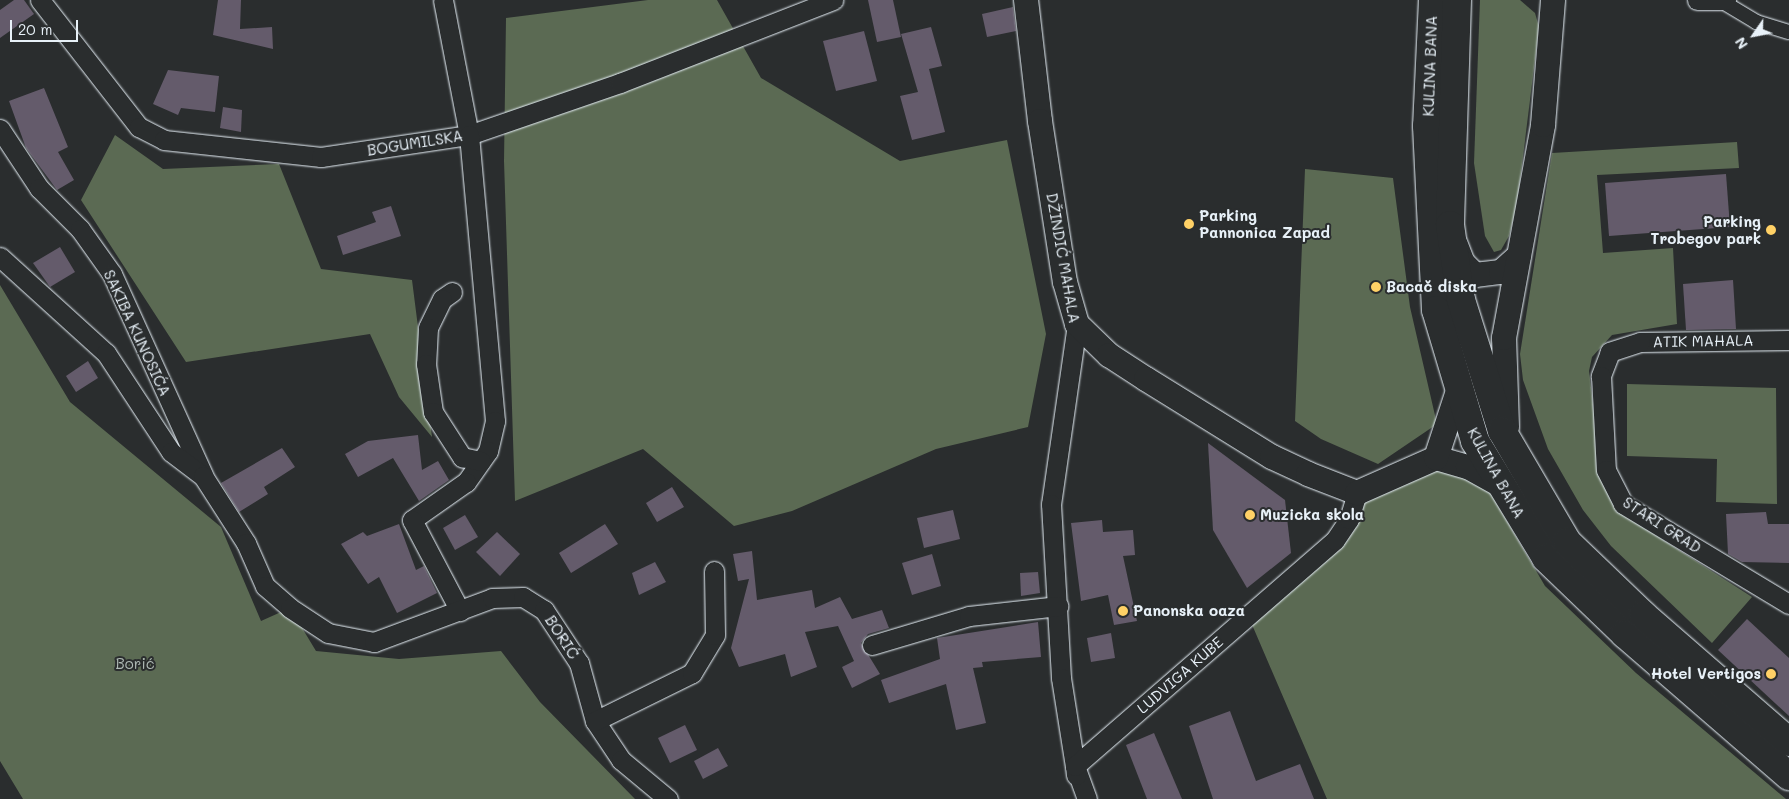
<!DOCTYPE html>
<html>
<head>
<meta charset="utf-8">
<style>
	body { margin:0 }
	#map { position:relative; width:1789px; height:799px; overflow:hidden; background:#2a2d2e; font-family:Mali,sans-serif }
	div>[style] { position:absolute }
	[style*='--x'] { left:calc(var(--x)*1px); top:calc(var(--y)*1px); width:calc(var(--w)*1px); rotate:calc(var(--a)*1deg) }
	.green>* { inset:0; background:#5b6a53 }
	.building>* { inset:0; background:#645b6b }
	.roads { filter:drop-shadow(0 0 1px #e8f1f8) drop-shadow(0 0 1px #e8f1f8) }
	.pedestrian>* { height:14px; margin:-7px; padding:0 7px; transform-origin:7px; border-radius:7px; background:#2a2d2e }
	.minor>* { height:19px; margin:-9.5px; padding:0 9.5px; transform-origin:9.5px; border-radius:9.5px; background:#2a2d2e }
	.tertiary>* { height:24px; margin:-12px; padding:0 12px; transform-origin:12px; border-radius:12px; background:#2a2d2e }
	.secondary>* { height:28px; margin:-14px; padding:0 14px; transform-origin:14px; border-radius:14px; background:#2a2d2e }
	.dots>* { width:14px; height:14px; translate:-50% -50%; box-sizing:border-box; border:2px solid #2a2d2e; border-radius:50% }
	span { translate:-50% -50%; white-space:nowrap; text-align:center; line-height:1.15; -webkit-text-stroke:4px #2a2d2e; paint-order:stroke }
	.street-label { font-size:15px; color:#e8f1f8 }
	.poi-label { font-size:15px; color:#e8f1f8; font-weight:700 }
	.left { translate:0 -50%; text-align:left }
	.right { translate:-100% -50%; text-align:right }
	.park-label { font-size:15px; color:#b0bbb6 }
	.north { position:absolute; left:1729px; top:10px; width:50px; height:50px; -webkit-text-stroke:4px #2a2d2e; paint-order:stroke; rotate:237deg; font-size:14px; font-weight:700; line-height:20px; text-align:center; color:#e8f1f8 }
	.north::after { content:''; display:block; margin:auto; width:18px; height:22px; background:#e8f1f8; clip-path:polygon(50% 0,100% 100%,50% 72%,0 100%) }
	.scale { position:absolute; left:10px; top:20px; width:68px; height:22px; box-sizing:border-box; border:2px solid #e8f1f8; border-top:0; padding-left:6px; font-size:15px; line-height:18px; white-space:nowrap; color:#e8f1f8; -webkit-text-stroke:4px #2a2d2e; paint-order:stroke }
</style>
</head>
<body>
<div id="map">
	<div class="green">
		<div style="clip-path:polygon(648px 0,717px 0,761px 78px,900px 161px,1007px 140px,1046px 334px,1028px 427px,936px 449px,792px 511px,734px 526px,643px 449px,515px 501px,504px 161px,506px 18px)"></div>
		<div style="clip-path:polygon(1480px 0,1520px 0,1535px 13px,1539px 27px,1517px 205px,1509px 236px,1501px 250px,1494px 252px,1485px 236px,1474px 163px)"></div>
		<div style="clip-path:polygon(115px 135px,163px 169px,279px 164px,321px 269px,412px 280px,432px 437px,399px 397px,370px 334px,186px 362px,81px 200px)"></div>
		<div style="clip-path:polygon(1737px 142px,1739px 168px,1597px 175px,1603px 253px,1673px 248px,1677px 324px,1612px 335px,1592px 357px,1589px 371px,1602px 480px,1621px 513px,1752px 597px,1712px 643px,1611px 546px,1583px 510px,1548px 449px,1523px 380px,1520px 354px,1552px 153px)"></div>
		<div style="clip-path:polygon(1305px 169px,1393px 178px,1410px 307px,1437px 424px,1378px 464px,1321px 439px,1295px 421px)"></div>
		<div style="clip-path:polygon(0 285px,70px 402px,221px 527px,261px 621px,290px 608px,316px 651px,399px 659px,501px 651px,540px 702px,635px 799px,23px 799px,0 761px)"></div>
		<div style="clip-path:polygon(1627px 384px,1776px 388px,1777px 504px,1716px 502px,1717px 459px,1627px 456px)"></div>
		<div style="clip-path:polygon(1436px 458px,1478px 472px,1545px 586px,1636px 673px,1786px 799px,1327px 799px,1247px 613px,1335px 540px,1357px 493px)"></div>
	</div>
	<div class="building">
		<div style="clip-path:polygon(14px 0,24px 0,34px 14px,0 38px,0 10px)"></div>
		<div style="clip-path:polygon(218px 0,241px 0,240px 29px,272px 27px,273px 49px,213px 35px)"></div>
		<div style="clip-path:polygon(868px 0,893px 0,901px 37px,877px 42px)"></div>
		<div style="clip-path:polygon(1013px 7px,1016px 31px,987px 37px,982px 14px)"></div>
		<div style="clip-path:polygon(931px 27px,942px 66px,929px 69px,945px 132px,912px 140px,900px 96px,918px 92px,901px 34px)"></div>
		<div style="clip-path:polygon(864px 31px,877px 81px,836px 91px,823px 41px)"></div>
		<div style="clip-path:polygon(168px 70px,219px 76px,215px 112px,181px 108px,178px 115px,153px 104px)"></div>
		<div style="clip-path:polygon(44px 88px,68px 147px,58px 152px,74px 180px,57px 190px,26px 148px,9px 101px)"></div>
		<div style="clip-path:polygon(223px 107px,242px 110px,241px 132px,220px 128px)"></div>
		<div style="clip-path:polygon(1726px 174px,1730px 227px,1609px 236px,1605px 183px)"></div>
		<div style="clip-path:polygon(391px 206px,401px 236px,343px 255px,337px 236px,376px 222px,372px 212px)"></div>
		<div style="clip-path:polygon(60px 247px,75px 272px,50px 287px,33px 263px)"></div>
		<div style="clip-path:polygon(1733px 280px,1736px 329px,1686px 330px,1683px 284px)"></div>
		<div style="clip-path:polygon(88px 361px,98px 378px,76px 392px,66px 376px)"></div>
		<div style="clip-path:polygon(418px 435px,422px 470px,438px 461px,449px 480px,419px 501px,393px 458px,358px 477px,345px 454px,368px 441px)"></div>
		<div style="clip-path:polygon(1208px 443px,1285px 500px,1291px 553px,1247px 588px,1213px 530px)"></div>
		<div style="clip-path:polygon(282px 448px,295px 467px,264px 487px,268px 494px,239px 512px,221px 483px)"></div>
		<div style="clip-path:polygon(672px 487px,684px 507px,657px 522px,646px 503px)"></div>
		<div style="clip-path:polygon(953px 510px,960px 539px,924px 548px,917px 518px)"></div>
		<div style="clip-path:polygon(1766px 512px,1768px 524px,1789px 524px,1789px 563px,1742px 562px,1728px 554px,1726px 514px)"></div>
		<div style="clip-path:polygon(465px 515px,478px 537px,455px 550px,443px 528px)"></div>
		<div style="clip-path:polygon(1102px 520px,1103px 532px,1133px 530px,1135px 555px,1123px 556px,1137px 621px,1114px 625px,1108px 595px,1081px 601px,1071px 523px)"></div>
		<div style="clip-path:polygon(399px 524px,416px 570px,424px 566px,437px 593px,397px 613px,379px 577px,368px 584px,341px 544px,363px 532px,367px 536px)"></div>
		<div style="clip-path:polygon(605px 524px,618px 544px,571px 573px,559px 553px)"></div>
		<div style="clip-path:polygon(497px 532px,520px 554px,500px 576px,476px 552px)"></div>
		<div style="clip-path:polygon(752px 551px,757px 600px,812px 590px,815px 608px,840px 597px,852px 619px,882px 610px,889px 628px,868px 634px,861px 643px,880px 674px,852px 688px,842px 667px,854px 661px,838px 626px,805px 632px,817px 667px,791px 677px,785px 654px,739px 667px,731px 648px,749px 579px,738px 581px,733px 554px)"></div>
		<div style="clip-path:polygon(932px 554px,941px 586px,912px 595px,902px 563px)"></div>
		<div style="clip-path:polygon(655px 562px,666px 582px,639px 595px,632px 573px)"></div>
		<div style="clip-path:polygon(1038px 572px,1040px 593px,1021px 596px,1020px 573px)"></div>
		<div style="clip-path:polygon(1747px 619px,1789px 658px,1789px 716px,1718px 650px)"></div>
		<div style="clip-path:polygon(1038px 622px,1041px 657px,982px 662px,983px 667px,973px 668px,986px 723px,956px 730px,946px 684px,889px 703px,881px 680px,940px 659px,937px 638px)"></div>
		<div style="clip-path:polygon(1111px 633px,1115px 658px,1091px 662px,1087px 638px)"></div>
		<div style="clip-path:polygon(1230px 711px,1256px 781px,1300px 764px,1314px 799px,1213px 799px,1189px 726px)"></div>
		<div style="clip-path:polygon(685px 725px,697px 750px,670px 763px,658px 738px)"></div>
		<div style="clip-path:polygon(1154px 733px,1182px 799px,1147px 799px,1126px 745px)"></div>
		<div style="clip-path:polygon(718px 748px,728px 766px,703px 779px,694px 761px)"></div>
	</div>
	<div class="roads">
		<div class="pedestrian">
			<div style="--x:1723;--y:2;--w:39;--a:31"></div>
			<div style="--x:1756;--y:22;--w:34;--a:17"></div>
		</div>
		<div class="minor">
			<div style="--x:40;--y:0;--w:161;--a:52.1"></div>
			<div style="--x:139;--y:127;--w:28;--a:27"></div>
			<div style="--x:164;--y:140;--w:158;--a:6.2"></div>
			<div style="--x:321;--y:157;--w:150;--a:-8.5"></div>
			<div style="--x:469;--y:135;--w:160;--a:-19"></div>
			<div style="--x:620;--y:83;--w:229;--a:-21.3"></div>
			<div style="--x:443;--y:0;--w:137;--a:79.1"></div>
			<div style="--x:469;--y:135;--w:287;--a:84.8"></div>
			<div style="--x:495;--y:421;--w:31;--a:103"></div>
			<div style="--x:488;--y:451;--w:38;--a:125"></div>
			<div style="--x:466;--y:482;--w:66;--a:144.9"></div>
			<div style="--x:412;--y:520;--w:103;--a:62.2"></div>
			<div style="--x:1697;--y:0;--w:29;--a:0"></div>
			<div style="--x:0;--y:129;--w:71;--a:56.5"></div>
			<div style="--x:39;--y:188;--w:58;--a:45"></div>
			<div style="--x:80;--y:229;--w:55;--a:54.6"></div>
			<div style="--x:112;--y:274;--w:221;--a:65.6"></div>
			<div style="--x:0;--y:257;--w:143;--a:42.2"></div>
			<div style="--x:106;--y:353;--w:118;--a:56.7"></div>
			<div style="--x:171;--y:452;--w:40;--a:37"></div>
			<div style="--x:203;--y:476;--w:80;--a:57.3"></div>
			<div style="--x:246;--y:543;--w:47;--a:66.2"></div>
			<div style="--x:265;--y:586;--w:33;--a:41"></div>
			<div style="--x:290;--y:608;--w:45;--a:33.3"></div>
			<div style="--x:328;--y:633;--w:47;--a:11.1"></div>
			<div style="--x:374;--y:642;--w:126;--a:-20.4"></div>
			<div style="--x:492;--y:598;--w:31;--a:-2"></div>
			<div style="--x:523;--y:597;--w:25;--a:32"></div>
			<div style="--x:544;--y:610;--w:64;--a:56.6"></div>
			<div style="--x:579;--y:663;--w:60;--a:74.6"></div>
			<div style="--x:595;--y:721;--w:47;--a:56.3"></div>
			<div style="--x:621;--y:760;--w:61;--a:39.7"></div>
			<div style="--x:452;--y:292;--w:12;--a:145"></div>
			<div style="--x:442;--y:299;--w:32;--a:116"></div>
			<div style="--x:428;--y:328;--w:36;--a:93"></div>
			<div style="--x:426;--y:364;--w:49;--a:81.7"></div>
			<div style="--x:433;--y:412;--w:54;--a:57.2"></div>
			<div style="--x:462;--y:457;--w:19;--a:12"></div>
			<div style="--x:1077;--y:324;--w:182;--a:98.2"></div>
			<div style="--x:1051;--y:504;--w:174;--a:86.7"></div>
			<div style="--x:1061;--y:678;--w:89;--a:81"></div>
			<div style="--x:1075;--y:766;--w:35;--a:70"></div>
			<div style="--x:1789;--y:340;--w:149;--a:179.2"></div>
			<div style="--x:1640;--y:342;--w:32;--a:162"></div>
			<div style="--x:1610;--y:352;--w:26;--a:111"></div>
			<div style="--x:1601;--y:376;--w:94;--a:87"></div>
			<div style="--x:1606;--y:470;--w:38;--a:63"></div>
			<div style="--x:1623;--y:504;--w:194;--a:31.1"></div>
			<div style="--x:872;--y:645;--w:101;--a:-16.6"></div>
			<div style="--x:969;--y:616;--w:90;--a:-6.4"></div>
			<div style="--x:595;--y:721;--w:108;--a:-26.3"></div>
			<div style="--x:692;--y:673;--w:44;--a:-58.8"></div>
			<div style="--x:715;--y:635;--w:64;--a:-90.9"></div>
			<div style="--x:1076;--y:775;--w:9;--a:-96"></div>
			<div style="--x:1075;--y:766;--w:344;--a:-41"></div>
			<div style="--x:1335;--y:540;--w:25;--a:-56"></div>
			<div style="--x:1349;--y:519;--w:27;--a:-73"></div>
		</div>
		<div class="tertiary">
			<div style="--x:1026;--y:0;--w:122;--a:83.4"></div>
			<div style="--x:1040;--y:121;--w:163;--a:81.2"></div>
			<div style="--x:1065;--y:282;--w:44;--a:74.1"></div>
			<div style="--x:1077;--y:324;--w:45;--a:44.1"></div>
			<div style="--x:1109;--y:355;--w:44;--a:33"></div>
			<div style="--x:1146;--y:379;--w:148;--a:31.8"></div>
			<div style="--x:1272;--y:457;--w:40;--a:25"></div>
			<div style="--x:1308;--y:474;--w:53;--a:21.2"></div>
			<div style="--x:1357;--y:493;--w:86;--a:-23.9"></div>
			<div style="--x:1456;--y:245;--w:19;--a:69"></div>
			<div style="--x:1463;--y:263;--w:17;--a:45"></div>
			<div style="--x:1475;--y:275;--w:26;--a:-7"></div>
			<div style="--x:1501;--y:272;--w:24;--a:-42"></div>
			<div style="--x:1507;--y:427;--w:89;--a:-91.9"></div>
			<div style="--x:1504;--y:338;--w:217;--a:-79.6"></div>
			<div style="--x:1543;--y:125;--w:125;--a:-85.4"></div>
			<div style="--x:1436;--y:458;--w:33;--a:16"></div>
			<div style="--x:1468;--y:467;--w:37;--a:29"></div>
			<div style="--x:1436;--y:458;--w:67;--a:-71.8"></div>
		</div>
		<div class="secondary">
			<div style="--x:1433;--y:0;--w:126;--a:92.7"></div>
			<div style="--x:1427;--y:126;--w:184;--a:87.2"></div>
			<div style="--x:1436;--y:310;--w:137;--a:73.4"></div>
			<div style="--x:1475;--y:441;--w:137;--a:58.7"></div>
			<div style="--x:1546;--y:558;--w:110;--a:43.9"></div>
			<div style="--x:1625;--y:634;--w:217;--a:40.9"></div>
			<div style="--x:1457;--y:0;--w:225;--a:91.8"></div>
			<div style="--x:1450;--y:225;--w:76;--a:81.7"></div>
			<div style="--x:1461;--y:300;--w:137;--a:72.6"></div>
			<div style="--x:1502;--y:431;--w:129;--a:59.6"></div>
			<div style="--x:1567;--y:542;--w:105;--a:43.8"></div>
			<div style="--x:1643;--y:615;--w:194;--a:41"></div>
		</div>
	</div>
	<div class="dots">
		<div style="left:1189px;top:224px;background:#ffd166"></div>
		<div style="left:1771px;top:230px;background:#ffd166"></div>
		<div style="left:1376px;top:287px;background:#ffd166"></div>
		<div style="left:1250px;top:515px;background:#ffd166"></div>
		<div style="left:1123px;top:611px;background:#ffd166"></div>
		<div style="left:1771px;top:674px;background:#ffd166"></div>
	</div>
	<div class="street-label">
		<span style="left:1430px;top:66px;rotate:-88deg">KULINA BANA</span>
		<span style="left:415px;top:143px;rotate:-9deg">BOGUMILSKA</span>
		<span style="left:1063px;top:258px;rotate:80deg">DŽINDIĆ MAHALA</span>
		<span style="left:137px;top:333px;rotate:65deg">SAKIBA KUNOSIĆA</span>
		<span style="left:1703px;top:341px;rotate:-1deg">ATIK MAHALA</span>
		<span style="left:1496px;top:473px;rotate:61deg">KULINA BANA</span>
		<span style="left:1662px;top:525px;rotate:33deg">STARI GRAD</span>
		<span style="left:562px;top:637px;rotate:57deg">BORIĆ</span>
		<span style="left:1180px;top:675px;rotate:-41deg">LUDVIGA KUBE</span>
	</div>
	<div class="poi-label">
		<span class="left" style="left:1199px;top:224px">Parking<br>Pannonica Zapad</span>
		<span class="right" style="left:1761px;top:230px">Parking<br>Trobegov park</span>
		<span class="left" style="left:1386px;top:287px">Bacač diska</span>
		<span class="left" style="left:1260px;top:515px">Muzicka skola</span>
		<span class="left" style="left:1133px;top:611px">Panonska oaza</span>
		<span class="right" style="left:1761px;top:674px">Hotel Vertigos</span>
	</div>
	<div class="park-label">
		<span style="left:135px;top:664px">Borić</span>
	</div>
	<div class="north">N</div>
	<div class="scale">20 m</div>
</div>
</body>
</html>
